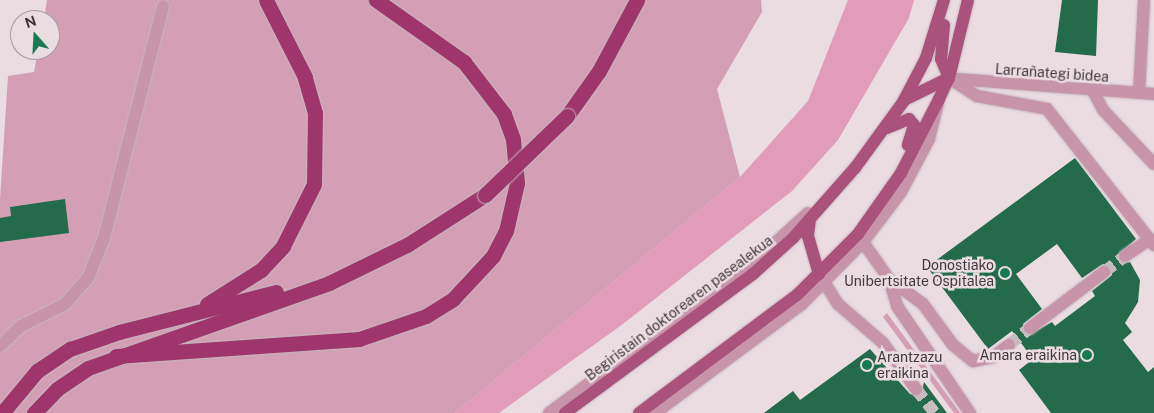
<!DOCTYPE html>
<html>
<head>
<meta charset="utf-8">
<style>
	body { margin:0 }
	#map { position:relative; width:1154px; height:413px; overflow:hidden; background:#ebdce2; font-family:"Public Sans",sans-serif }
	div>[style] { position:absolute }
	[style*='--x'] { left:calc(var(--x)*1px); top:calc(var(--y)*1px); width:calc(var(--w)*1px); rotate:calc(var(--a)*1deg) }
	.green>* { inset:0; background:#d49eb4 }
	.forest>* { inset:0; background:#e09cb9 }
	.building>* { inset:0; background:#236b4b }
	.minor-tunnel>* { height:12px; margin-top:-6px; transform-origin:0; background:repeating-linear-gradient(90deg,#c9bcc1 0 12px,transparent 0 18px) }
	.roads { filter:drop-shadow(0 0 1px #c5b8bd) drop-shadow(0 0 1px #c5b8bd) }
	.minor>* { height:12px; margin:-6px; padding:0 6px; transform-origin:6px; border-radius:6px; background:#c794aa }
	.major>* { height:12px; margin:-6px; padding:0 6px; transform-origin:6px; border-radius:6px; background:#aa517c }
	.highway>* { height:15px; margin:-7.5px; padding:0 7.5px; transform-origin:7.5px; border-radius:7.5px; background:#9e356b }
	.bridges { filter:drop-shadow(0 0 1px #c5b8bd) drop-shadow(0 0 1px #c5b8bd) }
	.highway-bridge>* { height:15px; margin:-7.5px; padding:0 7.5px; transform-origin:7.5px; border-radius:7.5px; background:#9e356b }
	.dots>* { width:14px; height:14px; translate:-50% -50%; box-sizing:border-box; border:2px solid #ebdce2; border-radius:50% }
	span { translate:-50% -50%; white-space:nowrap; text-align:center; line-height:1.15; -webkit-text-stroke:5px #ebdce2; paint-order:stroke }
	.street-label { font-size:14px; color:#403a3c }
	.poi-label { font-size:14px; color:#403a3c }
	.right { translate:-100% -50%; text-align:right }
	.left { translate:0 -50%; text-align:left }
	.north { position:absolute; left:10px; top:10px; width:50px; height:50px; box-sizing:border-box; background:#ebdce2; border:1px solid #a79ba0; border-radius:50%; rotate:341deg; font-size:14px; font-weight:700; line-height:20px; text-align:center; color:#403a3c }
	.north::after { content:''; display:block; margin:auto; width:18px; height:22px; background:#177a52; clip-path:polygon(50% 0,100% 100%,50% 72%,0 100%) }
</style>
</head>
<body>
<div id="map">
	<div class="green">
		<div style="clip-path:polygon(47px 0,761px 0,762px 12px,717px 89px,740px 177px,455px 413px,0 413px,0 199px,8px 76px,34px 72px,38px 50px,50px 50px,50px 20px,44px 20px)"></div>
		<div style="clip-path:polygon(887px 313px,956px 407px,960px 413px,954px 413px,883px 317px)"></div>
	</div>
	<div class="forest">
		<div style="clip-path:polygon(848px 0,914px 0,909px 18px,838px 140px,792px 191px,623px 324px,499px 413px,455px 413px,740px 177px,808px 101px)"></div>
	</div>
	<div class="building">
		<div style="clip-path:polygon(1062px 0,1098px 0,1096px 56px,1055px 52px)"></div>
		<div style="clip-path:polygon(evenodd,1075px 158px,1136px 239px,1117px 256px,1121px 263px,1130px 262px,1140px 280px,1138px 302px,1125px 323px,1132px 332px,1123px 340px,1148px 372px,1154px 367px,1154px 413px,1051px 413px,1019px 370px,1033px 359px,1012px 331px,988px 349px,927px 267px,1075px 158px,1057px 244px,1082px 278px,1103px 264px,1111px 268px,1112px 275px,1092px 291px,1095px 296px,1055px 326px,1052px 322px,1027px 336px,1023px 324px,1042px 309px,1016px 274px,1057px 244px)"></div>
		<div style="clip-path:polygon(65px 199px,69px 233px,0 242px,0 218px,11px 216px,10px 207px)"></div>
		<div style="clip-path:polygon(870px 349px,910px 394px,921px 395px,924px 382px,947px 413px,764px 413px,793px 391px,800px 400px)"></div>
	</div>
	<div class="minor-tunnel">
		<div style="--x:1104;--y:272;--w:26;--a:-37"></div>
		<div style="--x:1009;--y:345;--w:27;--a:-39"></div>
		<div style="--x:916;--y:389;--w:31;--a:52"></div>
	</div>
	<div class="roads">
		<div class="minor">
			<div style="--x:949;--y:78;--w:33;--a:33"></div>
			<div style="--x:977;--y:96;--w:71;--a:10.5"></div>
			<div style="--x:1047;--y:109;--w:173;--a:51.8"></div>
			<div style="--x:956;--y:79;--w:199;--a:4.3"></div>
			<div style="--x:1093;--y:91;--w:21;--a:62"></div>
			<div style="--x:1103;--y:110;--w:74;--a:46.6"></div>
			<div style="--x:1139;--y:93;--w:93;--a:-86.9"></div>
			<div style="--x:858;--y:235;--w:54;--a:54.8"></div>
			<div style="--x:889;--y:279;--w:28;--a:73"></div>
			<div style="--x:897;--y:306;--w:130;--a:55.7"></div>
			<div style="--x:1125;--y:256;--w:30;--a:-34"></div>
			<div style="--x:821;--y:277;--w:32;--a:58"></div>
			<div style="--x:838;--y:304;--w:60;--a:40.9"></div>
			<div style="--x:883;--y:343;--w:57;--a:54.3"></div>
			<div style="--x:889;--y:279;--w:42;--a:36.3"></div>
			<div style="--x:923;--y:304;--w:51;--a:53.8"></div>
			<div style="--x:953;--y:345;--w:26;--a:39"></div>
			<div style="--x:973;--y:361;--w:20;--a:-11"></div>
			<div style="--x:993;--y:357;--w:20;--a:-37"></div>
			<div style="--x:1030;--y:328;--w:93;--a:-37.1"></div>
			<div style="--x:0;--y:346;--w:29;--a:-44"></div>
			<div style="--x:21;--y:326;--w:49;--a:-26.6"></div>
			<div style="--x:65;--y:304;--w:35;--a:-49"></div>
			<div style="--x:88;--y:278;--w:43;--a:-68.2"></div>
			<div style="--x:104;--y:238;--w:239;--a:-75.7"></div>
			<div style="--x:549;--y:413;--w:265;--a:-36.6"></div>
			<div style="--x:762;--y:255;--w:62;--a:-42.4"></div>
			<div style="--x:655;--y:413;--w:183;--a:-36.6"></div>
			<div style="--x:802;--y:304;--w:87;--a:-45.5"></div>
			<div style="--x:863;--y:242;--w:63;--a:-52.8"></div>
			<div style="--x:901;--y:192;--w:60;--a:-62.2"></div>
			<div style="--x:929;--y:139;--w:41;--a:-76"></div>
		</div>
		<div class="major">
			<div style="--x:944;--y:25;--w:34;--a:95"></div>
			<div style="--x:941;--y:59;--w:21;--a:67"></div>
			<div style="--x:904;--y:100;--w:50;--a:-26.1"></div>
			<div style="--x:887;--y:128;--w:24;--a:-22"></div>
			<div style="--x:909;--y:119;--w:8;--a:50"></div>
			<div style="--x:914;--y:125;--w:21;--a:107"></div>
			<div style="--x:810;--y:219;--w:17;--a:97"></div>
			<div style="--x:808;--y:236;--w:40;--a:74"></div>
			<div style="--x:565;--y:413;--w:234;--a:-36.5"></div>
			<div style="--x:753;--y:274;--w:54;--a:-42"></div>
			<div style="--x:793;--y:238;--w:94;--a:-48.5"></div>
			<div style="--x:855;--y:168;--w:82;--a:-54"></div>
			<div style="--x:903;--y:102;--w:50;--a:-62.4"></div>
			<div style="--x:926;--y:58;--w:61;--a:-72.8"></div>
			<div style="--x:639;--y:413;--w:197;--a:-36.8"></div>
			<div style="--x:797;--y:295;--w:86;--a:-45"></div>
			<div style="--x:858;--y:234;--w:75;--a:-54.8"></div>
			<div style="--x:901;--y:173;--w:83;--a:-62.8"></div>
			<div style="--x:939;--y:99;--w:23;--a:-65"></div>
			<div style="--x:949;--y:78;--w:80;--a:-76.3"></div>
		</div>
		<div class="highway">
			<div style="--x:567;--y:116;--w:55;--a:-54.6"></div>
			<div style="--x:599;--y:71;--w:81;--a:-61.8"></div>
			<div style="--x:207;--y:304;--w:64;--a:-32.2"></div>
			<div style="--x:261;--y:270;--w:33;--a:-47"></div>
			<div style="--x:283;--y:246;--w:69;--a:-63.4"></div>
			<div style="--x:314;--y:184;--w:71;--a:-89.2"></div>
			<div style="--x:315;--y:113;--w:37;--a:-106"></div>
			<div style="--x:305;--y:77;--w:86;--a:-116.9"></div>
			<div style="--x:116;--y:356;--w:244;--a:-4"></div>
			<div style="--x:359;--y:339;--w:71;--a:-18.9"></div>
			<div style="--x:426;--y:316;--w:32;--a:-32"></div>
			<div style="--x:453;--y:299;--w:59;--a:-47.1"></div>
			<div style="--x:493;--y:256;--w:28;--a:-63"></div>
			<div style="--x:506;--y:231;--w:49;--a:-77.1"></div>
			<div style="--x:517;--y:183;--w:44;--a:-95.2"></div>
			<div style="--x:513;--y:139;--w:27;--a:-110"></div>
			<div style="--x:504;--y:114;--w:66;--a:-127.6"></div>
			<div style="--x:464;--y:62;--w:108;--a:-144.8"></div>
			<div style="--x:2;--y:413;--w:55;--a:-50.2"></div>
			<div style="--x:37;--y:371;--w:40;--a:-34"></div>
			<div style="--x:70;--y:349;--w:52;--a:-19.1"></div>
			<div style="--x:119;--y:332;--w:162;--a:-14.3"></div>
			<div style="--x:34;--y:413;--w:33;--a:-46"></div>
			<div style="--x:57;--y:389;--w:37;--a:-34"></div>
			<div style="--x:88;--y:368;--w:256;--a:-19.4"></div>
			<div style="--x:329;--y:283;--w:87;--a:-26"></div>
			<div style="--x:407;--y:245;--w:93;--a:-32.7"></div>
		</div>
	</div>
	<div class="bridges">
		<div class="highway-bridge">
			<div style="--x:485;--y:195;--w:114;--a:-43.9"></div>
		</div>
	</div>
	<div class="dots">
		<div style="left:1005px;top:273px;background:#177a52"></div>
		<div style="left:1087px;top:355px;background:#177a52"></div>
		<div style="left:867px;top:365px;background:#177a52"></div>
	</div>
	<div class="street-label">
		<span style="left:1052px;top:73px;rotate:4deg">Larrañategi bidea</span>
		<span style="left:679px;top:308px;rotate:-37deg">Begiristain doktorearen pasealekua</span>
	</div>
	<div class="poi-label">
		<span class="right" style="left:994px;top:273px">Donostiako<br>Unibertsitate Ospitalea</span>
		<span class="right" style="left:1077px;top:355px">Amara eraikina</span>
		<span class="left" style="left:877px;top:365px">Arantzazu<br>eraikina</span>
	</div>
	<div class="north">N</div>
</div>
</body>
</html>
